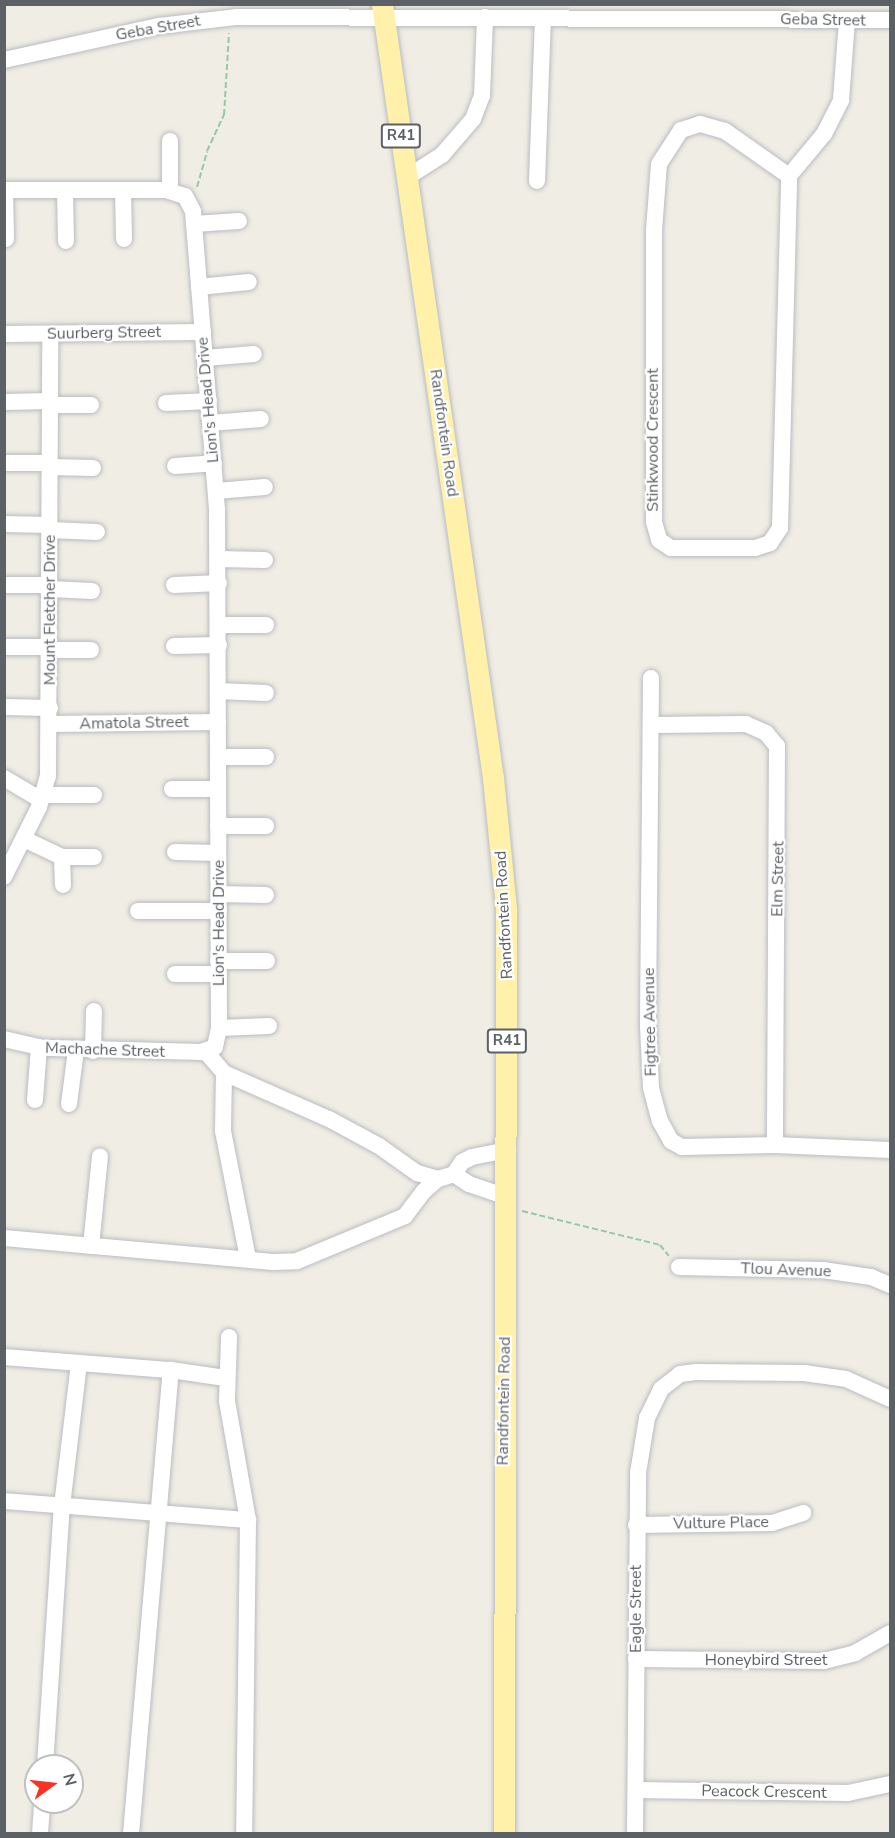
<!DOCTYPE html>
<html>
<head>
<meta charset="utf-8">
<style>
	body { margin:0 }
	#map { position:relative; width:895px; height:1838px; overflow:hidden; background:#f0ede4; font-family:"Nunito Sans",sans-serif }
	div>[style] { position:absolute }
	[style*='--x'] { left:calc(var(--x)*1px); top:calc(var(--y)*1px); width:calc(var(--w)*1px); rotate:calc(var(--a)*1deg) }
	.path>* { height:2px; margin-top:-1px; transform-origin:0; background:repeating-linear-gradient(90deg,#96c8a4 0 6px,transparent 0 9px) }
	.roads { filter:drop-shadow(0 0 2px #b9bcc1) drop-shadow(0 0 2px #b9bcc1) }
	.minor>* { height:16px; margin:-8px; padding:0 8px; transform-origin:8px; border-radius:8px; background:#fff }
	.major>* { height:21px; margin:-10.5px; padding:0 10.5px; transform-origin:10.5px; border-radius:10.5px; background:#fff1aa }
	span { translate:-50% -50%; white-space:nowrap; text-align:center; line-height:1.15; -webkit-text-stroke:4.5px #fff; paint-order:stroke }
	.shield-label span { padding:2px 4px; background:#fff; border:2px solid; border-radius:4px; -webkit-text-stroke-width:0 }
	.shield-label { font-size:15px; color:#5c6166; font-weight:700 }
	.street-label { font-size:16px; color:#5c6166 }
	.frame { position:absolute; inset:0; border:6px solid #5c6166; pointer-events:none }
	.north { position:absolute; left:24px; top:1754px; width:60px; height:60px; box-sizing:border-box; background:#fff; border:2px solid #bec0c2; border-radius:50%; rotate:75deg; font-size:16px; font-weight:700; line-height:24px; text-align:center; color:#5c6166 }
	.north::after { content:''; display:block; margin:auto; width:21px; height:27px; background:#f73323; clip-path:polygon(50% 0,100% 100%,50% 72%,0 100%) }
</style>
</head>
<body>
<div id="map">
	<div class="path">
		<div style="--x:197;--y:187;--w:37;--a:-74"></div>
		<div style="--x:207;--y:151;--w:40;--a:-65"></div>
		<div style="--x:224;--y:115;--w:82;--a:-86.5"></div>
		<div style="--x:522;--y:1211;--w:142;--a:13.8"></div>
		<div style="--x:660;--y:1245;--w:14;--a:51"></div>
	</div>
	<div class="roads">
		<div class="minor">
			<div style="--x:4;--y:60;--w:159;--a:-12.4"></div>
			<div style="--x:159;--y:26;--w:79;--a:-6.6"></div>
			<div style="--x:237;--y:17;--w:653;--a:0.26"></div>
			<div style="--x:170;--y:141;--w:50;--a:90"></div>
			<div style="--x:789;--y:176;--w:78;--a:-144.9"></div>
			<div style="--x:725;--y:131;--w:26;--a:-164"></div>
			<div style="--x:700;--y:124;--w:20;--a:162"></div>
			<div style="--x:681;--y:130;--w:40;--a:122.9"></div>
			<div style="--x:659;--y:164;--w:66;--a:94.3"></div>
			<div style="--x:654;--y:230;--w:292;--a:90"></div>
			<div style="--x:654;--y:522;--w:19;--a:74"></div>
			<div style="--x:659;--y:540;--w:14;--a:34"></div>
			<div style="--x:671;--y:548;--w:84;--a:0"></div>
			<div style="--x:755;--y:548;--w:16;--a:-18"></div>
			<div style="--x:770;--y:543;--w:18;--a:-56"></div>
			<div style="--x:780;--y:528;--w:352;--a:-88.5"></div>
			<div style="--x:789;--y:176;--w:55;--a:-50.2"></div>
			<div style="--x:824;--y:134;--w:38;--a:-63"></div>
			<div style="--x:841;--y:100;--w:80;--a:-85.7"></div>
			<div style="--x:406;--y:178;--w:43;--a:-32.6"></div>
			<div style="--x:442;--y:155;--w:48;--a:-49.3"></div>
			<div style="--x:473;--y:119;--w:25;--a:-69"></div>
			<div style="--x:482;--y:96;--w:79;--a:-87.8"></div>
			<div style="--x:537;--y:181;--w:163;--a:-87.9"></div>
			<div style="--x:4;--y:190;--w:162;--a:0"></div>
			<div style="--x:166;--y:190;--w:20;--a:18"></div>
			<div style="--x:185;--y:196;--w:17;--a:62"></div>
			<div style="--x:193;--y:211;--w:301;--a:85.4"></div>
			<div style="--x:217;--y:511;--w:517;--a:89.78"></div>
			<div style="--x:219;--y:1028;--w:19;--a:102"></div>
			<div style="--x:215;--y:1047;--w:15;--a:160"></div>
			<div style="--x:201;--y:1052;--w:158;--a:-178.5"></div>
			<div style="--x:43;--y:1048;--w:40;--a:-167"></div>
			<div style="--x:5;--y:190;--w:49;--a:88.8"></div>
			<div style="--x:65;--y:190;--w:51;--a:88.9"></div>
			<div style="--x:123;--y:190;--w:49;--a:88.8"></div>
			<div style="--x:194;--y:224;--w:45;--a:-3.8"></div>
			<div style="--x:199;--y:287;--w:50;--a:-5.7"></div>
			<div style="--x:4;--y:334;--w:199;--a:-0.6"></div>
			<div style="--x:205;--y:358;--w:49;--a:-4.7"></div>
			<div style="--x:4;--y:402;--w:46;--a:-1.2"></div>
			<div style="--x:166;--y:403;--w:43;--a:-2.7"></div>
			<div style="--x:50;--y:405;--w:41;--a:0"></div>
			<div style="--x:210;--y:423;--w:51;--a:-4.5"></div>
			<div style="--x:5;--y:463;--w:45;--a:0"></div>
			<div style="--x:175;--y:466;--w:39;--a:-4"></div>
			<div style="--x:50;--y:467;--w:43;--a:1.3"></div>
			<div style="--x:216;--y:491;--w:49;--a:-4.7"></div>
			<div style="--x:4;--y:524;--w:46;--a:1.2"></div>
			<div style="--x:50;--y:530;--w:47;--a:2.4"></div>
			<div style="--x:218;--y:559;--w:47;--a:1.2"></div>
			<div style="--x:4;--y:585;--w:46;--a:0"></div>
			<div style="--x:174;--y:585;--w:45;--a:-2.5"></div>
			<div style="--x:50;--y:589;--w:42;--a:2.7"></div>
			<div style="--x:218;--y:625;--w:48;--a:0"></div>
			<div style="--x:174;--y:646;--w:45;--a:-1.3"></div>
			<div style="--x:4;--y:647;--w:46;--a:0"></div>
			<div style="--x:50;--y:650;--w:41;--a:0"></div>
			<div style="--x:651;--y:678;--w:348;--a:90.5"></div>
			<div style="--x:648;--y:1026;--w:62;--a:87.2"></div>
			<div style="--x:651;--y:1088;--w:34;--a:75"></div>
			<div style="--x:660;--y:1121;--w:23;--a:61"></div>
			<div style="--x:671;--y:1141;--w:13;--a:29"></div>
			<div style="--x:682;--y:1147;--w:93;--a:-1.2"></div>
			<div style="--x:775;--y:1145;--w:115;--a:2.5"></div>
			<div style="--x:218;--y:691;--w:48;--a:2.4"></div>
			<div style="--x:4;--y:707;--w:46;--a:1.2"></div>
			<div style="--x:49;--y:724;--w:169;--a:-0.7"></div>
			<div style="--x:653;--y:725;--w:93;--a:-0.6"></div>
			<div style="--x:746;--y:724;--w:22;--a:24"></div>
			<div style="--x:766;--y:733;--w:17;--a:50"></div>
			<div style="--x:777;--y:746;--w:399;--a:90.3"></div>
			<div style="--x:218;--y:757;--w:48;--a:0"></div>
			<div style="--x:4;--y:778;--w:43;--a:30.7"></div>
			<div style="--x:172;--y:789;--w:46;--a:0"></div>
			<div style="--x:43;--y:795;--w:51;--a:0"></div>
			<div style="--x:218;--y:826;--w:48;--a:0"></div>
			<div style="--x:24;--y:839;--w:42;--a:25.3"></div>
			<div style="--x:62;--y:857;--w:32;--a:0"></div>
			<div style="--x:175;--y:852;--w:43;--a:1.3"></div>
			<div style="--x:62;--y:857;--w:28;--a:88"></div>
			<div style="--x:4;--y:877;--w:78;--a:-63.4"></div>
			<div style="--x:39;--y:807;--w:32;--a:-74"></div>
			<div style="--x:48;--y:776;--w:442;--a:-89.7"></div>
			<div style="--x:219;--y:894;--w:47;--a:1.2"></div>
			<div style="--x:138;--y:911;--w:81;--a:0"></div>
			<div style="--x:218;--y:961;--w:49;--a:0"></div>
			<div style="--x:175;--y:974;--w:44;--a:0"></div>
			<div style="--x:219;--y:1028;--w:50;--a:-2.3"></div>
			<div style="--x:93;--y:1051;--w:40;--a:-88.6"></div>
			<div style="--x:206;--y:1052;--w:28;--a:49"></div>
			<div style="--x:224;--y:1073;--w:115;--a:23.7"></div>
			<div style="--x:329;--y:1119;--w:57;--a:28.4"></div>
			<div style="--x:379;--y:1146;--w:47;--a:35.4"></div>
			<div style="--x:417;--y:1173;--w:22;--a:16"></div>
			<div style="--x:438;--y:1179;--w:17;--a:-17"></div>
			<div style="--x:454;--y:1174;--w:14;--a:-56"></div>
			<div style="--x:462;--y:1162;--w:11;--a:-27"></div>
			<div style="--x:472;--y:1157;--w:37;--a:-11"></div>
			<div style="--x:224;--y:1073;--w:58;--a:91"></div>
			<div style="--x:223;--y:1131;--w:130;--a:78.9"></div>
			<div style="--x:35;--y:1100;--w:53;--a:-85.7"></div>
			<div style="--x:69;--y:1104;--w:54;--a:-82.6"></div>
			<div style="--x:454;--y:1174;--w:18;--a:34"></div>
			<div style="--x:469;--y:1184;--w:40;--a:18.9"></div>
			<div style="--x:4;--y:1238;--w:270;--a:5.1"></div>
			<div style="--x:273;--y:1262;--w:24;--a:-2"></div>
			<div style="--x:297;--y:1261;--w:117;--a:-22.6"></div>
			<div style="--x:405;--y:1216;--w:31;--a:-53"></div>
			<div style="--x:424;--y:1191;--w:18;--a:-41"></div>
			<div style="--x:91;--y:1246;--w:90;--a:-84.3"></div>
			<div style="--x:679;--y:1267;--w:144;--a:1.2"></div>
			<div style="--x:823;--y:1270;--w:49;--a:8.3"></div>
			<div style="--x:871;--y:1277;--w:21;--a:23"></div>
			<div style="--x:229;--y:1337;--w:64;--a:91.8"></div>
			<div style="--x:227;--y:1401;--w:121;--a:80"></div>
			<div style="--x:248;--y:1520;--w:314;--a:90.7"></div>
			<div style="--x:4;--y:1357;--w:168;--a:4.5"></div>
			<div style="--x:171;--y:1370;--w:55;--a:8.4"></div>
			<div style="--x:4;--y:1501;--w:245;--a:4.5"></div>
			<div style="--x:636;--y:1525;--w:136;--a:-0.8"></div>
			<div style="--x:772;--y:1523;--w:33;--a:-18"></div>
			<div style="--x:636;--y:1659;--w:188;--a:0.6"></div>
			<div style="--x:824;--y:1661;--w:32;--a:-14"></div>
			<div style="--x:855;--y:1653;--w:40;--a:-29.7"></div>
			<div style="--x:45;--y:1766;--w:261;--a:-86.3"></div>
			<div style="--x:62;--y:1506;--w:144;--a:-83.2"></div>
			<div style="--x:636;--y:1790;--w:212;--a:0.8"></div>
			<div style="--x:848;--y:1793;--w:43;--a:-12.1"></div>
			<div style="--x:40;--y:1834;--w:32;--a:-86"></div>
			<div style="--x:131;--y:1834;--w:466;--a:-85.1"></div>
			<div style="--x:635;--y:1834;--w:361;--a:-89.5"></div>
			<div style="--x:638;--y:1473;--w:56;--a:-80.7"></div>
			<div style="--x:647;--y:1418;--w:32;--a:-64"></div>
			<div style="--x:661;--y:1389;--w:24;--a:-38"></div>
			<div style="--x:680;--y:1374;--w:16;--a:-7"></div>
			<div style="--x:696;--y:1372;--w:108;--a:0.5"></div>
			<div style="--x:804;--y:1373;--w:42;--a:8.1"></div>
			<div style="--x:846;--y:1379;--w:48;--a:24.4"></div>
		</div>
		<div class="major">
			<div style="--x:382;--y:4;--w:782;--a:81.84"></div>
			<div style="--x:493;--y:778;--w:132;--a:84.3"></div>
			<div style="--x:506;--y:909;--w:925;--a:90.12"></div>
		</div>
	</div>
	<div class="shield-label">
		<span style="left:401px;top:136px">R41</span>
		<span style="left:507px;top:1041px">R41</span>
	</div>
	<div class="street-label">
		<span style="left:823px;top:20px;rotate:1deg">Geba Street</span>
		<span style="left:158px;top:28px;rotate:-10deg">Geba Street</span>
		<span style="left:104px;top:333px;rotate:-1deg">Suurberg Street</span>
		<span style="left:208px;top:400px;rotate:-95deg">Lion's Head Drive</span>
		<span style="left:444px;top:433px;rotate:82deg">Randfontein Road</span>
		<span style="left:653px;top:440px;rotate:-90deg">Stinkwood Crescent</span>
		<span style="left:50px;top:610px;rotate:-90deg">Mount Fletcher Drive</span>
		<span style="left:134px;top:723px;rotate:-1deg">Amatola Street</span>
		<span style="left:778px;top:879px;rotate:-89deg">Elm Street</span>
		<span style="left:504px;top:915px;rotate:-93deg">Randfontein Road</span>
		<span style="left:219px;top:923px;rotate:-90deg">Lion's Head Drive</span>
		<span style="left:650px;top:1022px;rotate:-91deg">Figtree Avenue</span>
		<span style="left:105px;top:1050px;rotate:2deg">Machache Street</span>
		<span style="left:786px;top:1270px;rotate:2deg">Tlou Avenue</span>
		<span style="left:504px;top:1401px;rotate:-89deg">Randfontein Road</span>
		<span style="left:721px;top:1523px;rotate:-1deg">Vulture Place</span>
		<span style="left:636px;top:1609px;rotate:-90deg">Eagle Street</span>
		<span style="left:766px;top:1660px">Honeybird Street</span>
		<span style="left:764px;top:1792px;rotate:1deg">Peacock Crescent</span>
	</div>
	<div class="frame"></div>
	<div class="north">N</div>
</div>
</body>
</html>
